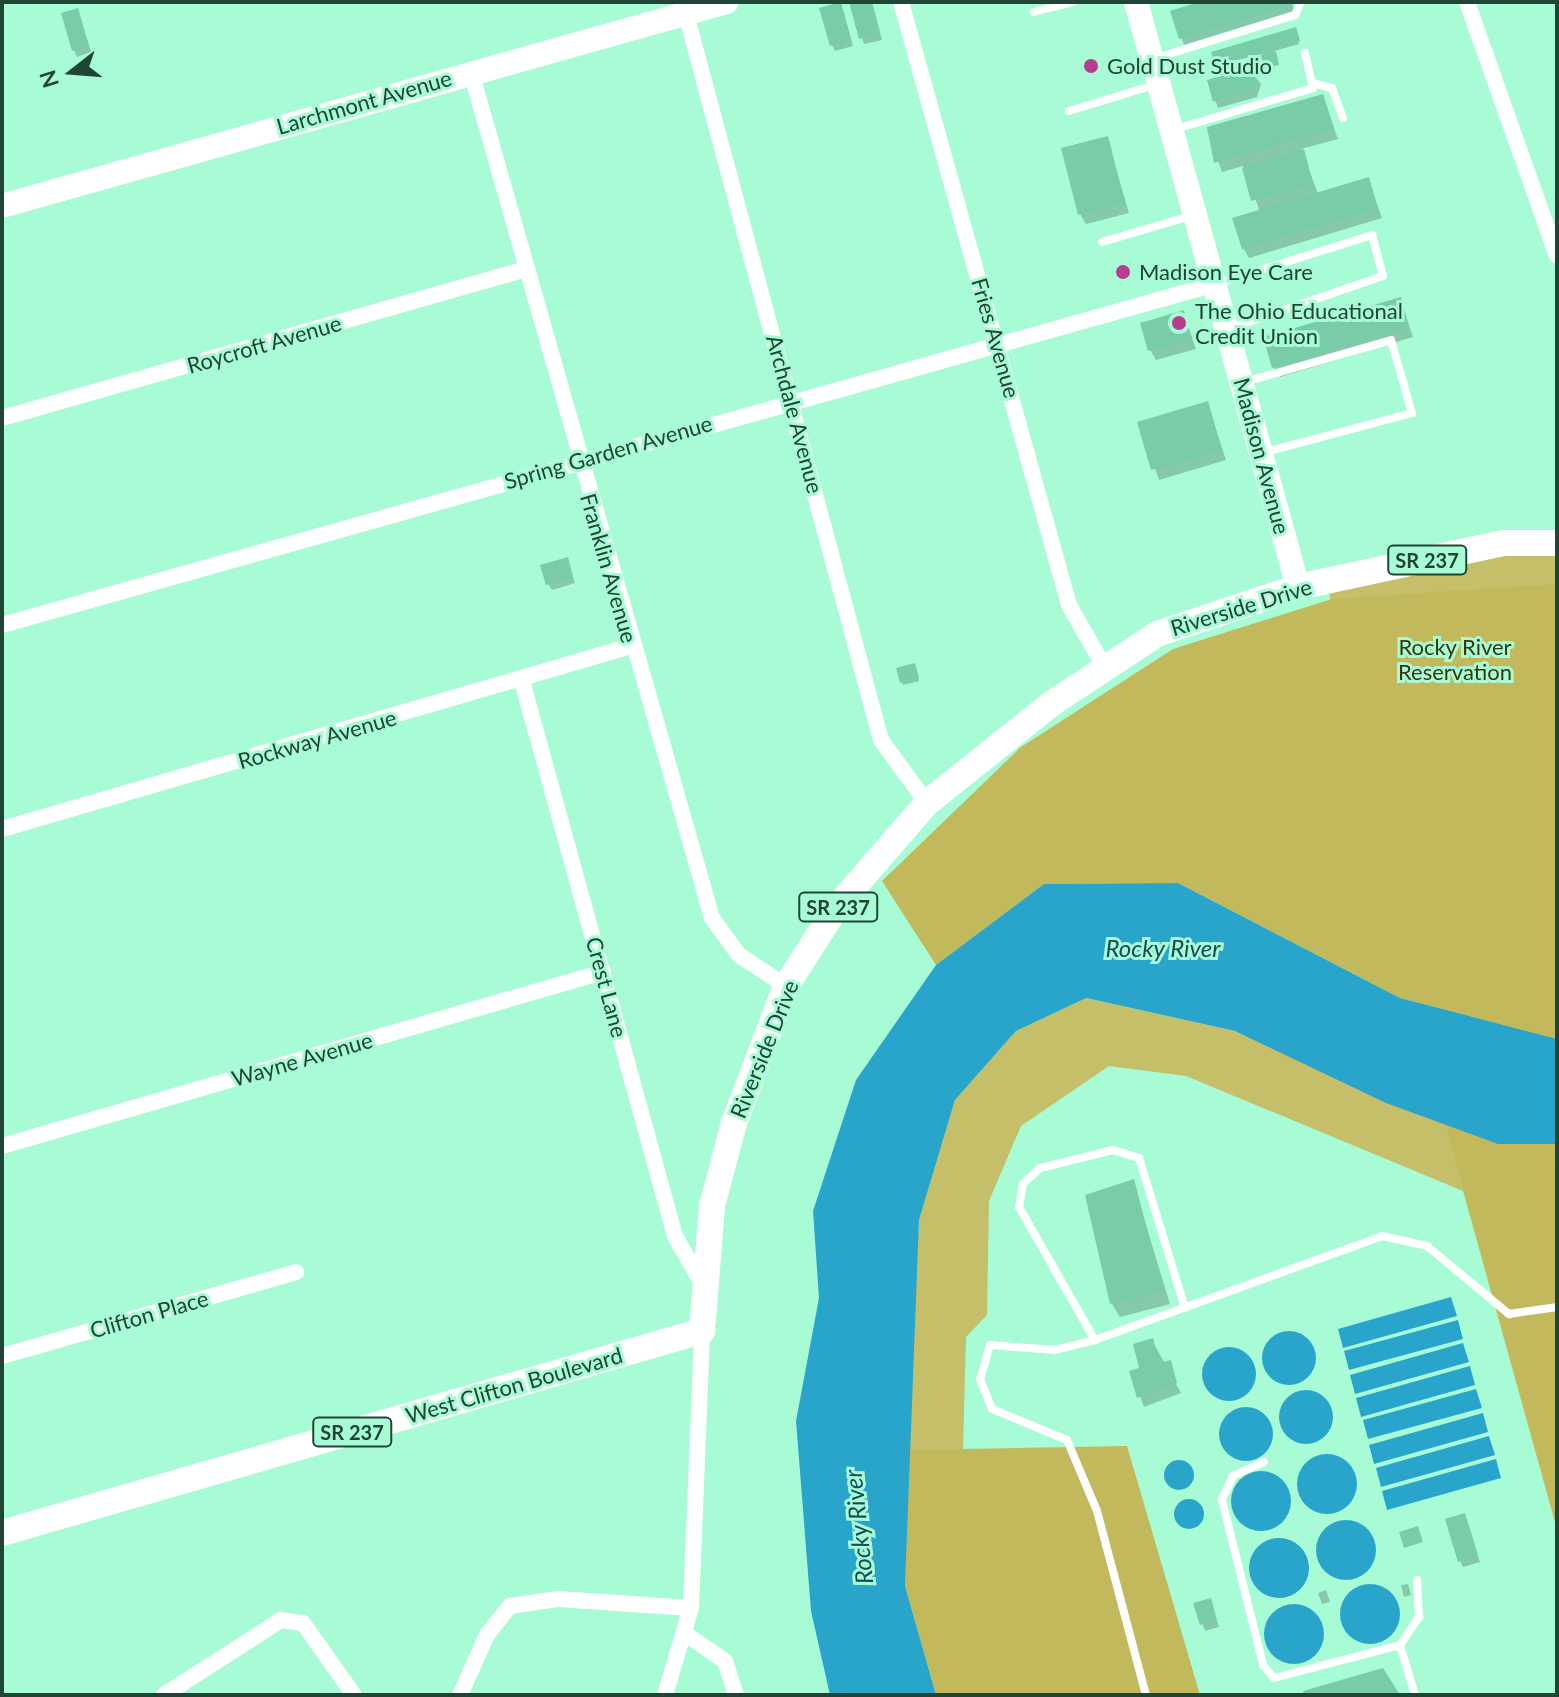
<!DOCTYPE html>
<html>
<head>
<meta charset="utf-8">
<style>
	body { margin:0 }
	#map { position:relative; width:1559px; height:1697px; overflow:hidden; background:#a7fcd5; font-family:Lato,sans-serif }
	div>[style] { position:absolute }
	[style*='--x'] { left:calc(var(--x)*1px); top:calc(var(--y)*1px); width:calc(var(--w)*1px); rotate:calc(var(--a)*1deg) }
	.green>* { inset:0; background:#c6bf6a }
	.forest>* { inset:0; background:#c2b95c }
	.water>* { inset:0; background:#29a5cb }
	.round { border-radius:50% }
	.shadow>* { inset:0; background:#0003 }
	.building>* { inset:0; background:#78cca7 }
	.lane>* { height:8px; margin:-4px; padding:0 4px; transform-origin:4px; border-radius:4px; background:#fff }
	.street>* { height:16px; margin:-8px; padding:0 8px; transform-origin:8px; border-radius:8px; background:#fff }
	.secondary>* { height:24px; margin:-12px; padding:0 12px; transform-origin:12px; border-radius:12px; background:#fff }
	.primary>* { height:26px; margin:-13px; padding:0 13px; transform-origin:13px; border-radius:13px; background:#fff }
	.dots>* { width:22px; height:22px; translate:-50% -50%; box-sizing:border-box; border:4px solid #a7fcd5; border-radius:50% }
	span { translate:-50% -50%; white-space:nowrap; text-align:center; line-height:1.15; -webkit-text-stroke:6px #a7fcd5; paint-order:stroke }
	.shield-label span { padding:2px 6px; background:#a7fcd5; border:2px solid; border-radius:6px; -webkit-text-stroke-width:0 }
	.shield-label { font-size:20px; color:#204435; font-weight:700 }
	.poi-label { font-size:22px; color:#204435 }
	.left { translate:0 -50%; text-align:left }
	.street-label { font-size:22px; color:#204435 }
	.park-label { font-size:22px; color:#3a360d }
	.water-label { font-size:24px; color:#184959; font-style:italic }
	.frame { position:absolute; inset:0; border:4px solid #204435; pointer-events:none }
	.north { position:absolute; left:32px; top:32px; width:80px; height:80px; -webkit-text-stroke:6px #a7fcd5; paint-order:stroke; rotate:253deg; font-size:22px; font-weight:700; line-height:32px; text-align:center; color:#204435 }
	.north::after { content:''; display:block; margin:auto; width:28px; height:36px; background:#204435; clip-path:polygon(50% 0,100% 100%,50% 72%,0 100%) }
</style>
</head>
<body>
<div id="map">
	<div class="green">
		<div style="clip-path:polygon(1557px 543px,1557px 1530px,1463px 1191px,1186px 1076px,1109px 1066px,1021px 1126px,989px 1201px,987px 1315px,966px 1337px,963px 1450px,908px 1450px,919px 1220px,955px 1100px,1016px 1031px,1085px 998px,1235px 1031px,1444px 1123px,1327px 583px)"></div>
	</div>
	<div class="forest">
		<div style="clip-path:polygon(1557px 584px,1557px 1039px,1400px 998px,1178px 883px,1044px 884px,936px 965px,882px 881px,1021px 747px,1173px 649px,1332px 599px)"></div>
		<div style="clip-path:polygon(1445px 1123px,1498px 1144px,1557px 1144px,1557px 1527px)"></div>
		<div style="clip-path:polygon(1127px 1446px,1200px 1695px,936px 1695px,905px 1586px,908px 1450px)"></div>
	</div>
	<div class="water">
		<div style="clip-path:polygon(1178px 883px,1400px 998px,1557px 1039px,1557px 1144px,1498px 1144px,1386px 1103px,1235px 1031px,1086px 998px,1016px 1031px,955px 1100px,919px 1220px,905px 1586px,936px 1695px,830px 1695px,811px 1611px,796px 1421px,819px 1298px,813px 1211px,856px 1080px,936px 965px,1044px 884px)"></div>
		<div style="clip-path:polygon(1451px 1297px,1457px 1316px,1343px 1348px,1338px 1329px)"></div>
		<div style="clip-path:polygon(1458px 1320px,1463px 1339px,1349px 1370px,1344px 1351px)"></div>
		<div class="round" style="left:1262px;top:1331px;width:54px;height:54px"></div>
		<div style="clip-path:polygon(1463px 1343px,1469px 1362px,1355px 1394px,1350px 1375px)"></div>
		<div class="round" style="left:1202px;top:1347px;width:54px;height:54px"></div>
		<div style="clip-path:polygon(1470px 1366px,1475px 1385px,1361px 1417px,1356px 1398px)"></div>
		<div style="clip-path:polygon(1476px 1389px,1482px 1408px,1368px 1439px,1363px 1420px)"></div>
		<div class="round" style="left:1279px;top:1390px;width:54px;height:54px"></div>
		<div class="round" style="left:1219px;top:1407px;width:54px;height:54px"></div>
		<div style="clip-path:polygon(1483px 1413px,1488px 1432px,1374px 1464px,1369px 1445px)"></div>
		<div style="clip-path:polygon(1489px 1436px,1495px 1455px,1381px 1487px,1376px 1468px)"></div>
		<div class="round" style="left:1297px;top:1454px;width:60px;height:60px"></div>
		<div style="clip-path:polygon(1496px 1459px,1501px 1478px,1387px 1510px,1382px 1491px)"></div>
		<div class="round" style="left:1164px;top:1460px;width:30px;height:30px"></div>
		<div class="round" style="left:1231px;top:1471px;width:60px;height:60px"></div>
		<div class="round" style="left:1174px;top:1499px;width:30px;height:30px"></div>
		<div class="round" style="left:1316px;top:1520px;width:60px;height:60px"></div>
		<div class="round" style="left:1249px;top:1538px;width:60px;height:60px"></div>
		<div class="round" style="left:1340px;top:1584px;width:60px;height:60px"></div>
		<div class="round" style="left:1264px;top:1604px;width:60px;height:60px"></div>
	</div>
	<div class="shadow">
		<div style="clip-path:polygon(851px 2px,872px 2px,882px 40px,864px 44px)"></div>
		<div style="clip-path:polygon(1211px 2px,1292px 2px,1294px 11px,1184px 45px,1173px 12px)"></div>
		<div style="clip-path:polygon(843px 10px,853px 46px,835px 51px,832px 45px)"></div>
		<div style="clip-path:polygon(80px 17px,91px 52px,77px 57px,74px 50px)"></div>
		<div style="clip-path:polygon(1296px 32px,1299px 44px,1274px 51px,1266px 66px,1263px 54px,1216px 65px)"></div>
		<div style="clip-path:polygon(1247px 70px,1261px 84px,1257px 97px,1218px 108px,1209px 81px)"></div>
		<div style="clip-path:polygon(1322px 96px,1338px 139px,1301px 149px,1318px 194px,1368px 180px,1382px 218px,1249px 258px,1243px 248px,1260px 212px,1243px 166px,1222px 172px,1207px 130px)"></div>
		<div style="clip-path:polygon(1107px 139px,1129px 213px,1086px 224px,1080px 214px)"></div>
		<div style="clip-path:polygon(1400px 299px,1413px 337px,1280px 377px,1274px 367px)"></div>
		<div style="clip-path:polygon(1183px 313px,1196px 349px,1156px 360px,1150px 350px)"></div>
		<div style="clip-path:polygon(1207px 403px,1226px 460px,1159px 480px,1139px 423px)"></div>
		<div style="clip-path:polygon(567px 559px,575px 583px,552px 590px,548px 584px)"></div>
		<div style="clip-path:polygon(915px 667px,919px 681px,903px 685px,902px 682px)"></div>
		<div style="clip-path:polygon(1133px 1182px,1170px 1304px,1120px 1317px,1112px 1304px)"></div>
		<div style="clip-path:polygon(1152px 1340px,1181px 1393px,1144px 1407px,1131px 1372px,1141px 1369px)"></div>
		<div style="clip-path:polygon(1464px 1515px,1480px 1562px,1463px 1567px,1460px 1561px)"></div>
		<div style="clip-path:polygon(1408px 1584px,1411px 1595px,1404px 1597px,1401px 1585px)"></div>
		<div style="clip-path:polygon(1326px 1590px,1330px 1602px,1322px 1604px,1318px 1593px)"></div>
		<div style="clip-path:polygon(1210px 1600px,1219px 1627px,1205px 1631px,1196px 1604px)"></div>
	</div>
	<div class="building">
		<div style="clip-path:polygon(841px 2px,851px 40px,830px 46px,819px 8px)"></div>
		<div style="clip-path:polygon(849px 2px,872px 2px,880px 33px,859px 39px)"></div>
		<div style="clip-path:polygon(1199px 2px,1202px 5px,1297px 3px,1179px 39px,1170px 11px)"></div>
		<div style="clip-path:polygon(78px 8px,89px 46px,72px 51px,61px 13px)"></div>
		<div style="clip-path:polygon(1296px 27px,1300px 41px,1215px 66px,1211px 52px)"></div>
		<div style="clip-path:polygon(1276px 51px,1279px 65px,1264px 69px,1261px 55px)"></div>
		<div style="clip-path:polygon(1248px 68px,1261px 84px,1213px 102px,1207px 80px)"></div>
		<div style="clip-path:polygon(1323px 94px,1334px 128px,1214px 163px,1207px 127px)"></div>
		<div style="clip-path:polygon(1108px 136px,1125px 203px,1078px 215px,1061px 148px)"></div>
		<div style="clip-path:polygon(1304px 149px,1313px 183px,1251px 201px,1242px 168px)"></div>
		<div style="clip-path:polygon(1369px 177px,1378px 208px,1242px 249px,1232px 218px)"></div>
		<div style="clip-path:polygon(1401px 297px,1409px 327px,1272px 368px,1263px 337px)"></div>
		<div style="clip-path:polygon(1184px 310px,1192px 339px,1148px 351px,1140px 323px)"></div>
		<div style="clip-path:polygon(1208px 401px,1222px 450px,1151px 470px,1137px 422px)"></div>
		<div style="clip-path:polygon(568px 557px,573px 577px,546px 585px,540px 565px)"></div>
		<div style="clip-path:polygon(915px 663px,919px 678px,900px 683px,896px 668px)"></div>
		<div style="clip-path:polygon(1134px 1179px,1163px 1290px,1110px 1304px,1085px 1195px)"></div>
		<div style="clip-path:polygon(1153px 1338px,1159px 1363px,1171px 1360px,1177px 1383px,1137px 1398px,1129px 1371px,1139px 1368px,1133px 1344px)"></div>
		<div style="clip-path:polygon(1465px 1513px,1478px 1555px,1458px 1562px,1445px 1519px)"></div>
		<div style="clip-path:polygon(1418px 1526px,1423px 1542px,1404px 1548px,1399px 1532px)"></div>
		<div style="clip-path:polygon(1211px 1598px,1217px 1620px,1200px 1625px,1193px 1603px)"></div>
		<div style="clip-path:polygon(1383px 1668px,1400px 1695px,1304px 1695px,1303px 1691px)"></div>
	</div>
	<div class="lane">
		<div style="--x:1034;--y:12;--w:40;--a:-14.4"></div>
		<div style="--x:1153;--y:59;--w:149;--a:-17.2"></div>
		<div style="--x:1295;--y:15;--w:14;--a:-65"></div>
		<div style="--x:1313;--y:83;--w:20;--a:15"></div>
		<div style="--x:1332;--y:88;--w:32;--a:70"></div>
		<div style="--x:1069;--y:111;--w:89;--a:-17"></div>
		<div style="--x:1173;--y:130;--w:146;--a:-16.7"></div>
		<div style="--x:1313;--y:88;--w:36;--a:-103"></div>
		<div style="--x:1102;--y:242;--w:93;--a:-16.3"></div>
		<div style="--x:1216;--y:284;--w:164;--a:-17.4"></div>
		<div style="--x:1372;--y:235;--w:42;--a:75"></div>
		<div style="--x:1383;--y:276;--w:161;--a:161.1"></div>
		<div style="--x:1245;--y:382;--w:152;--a:-16"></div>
		<div style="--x:1391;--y:340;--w:76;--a:74"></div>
		<div style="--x:1412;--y:413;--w:155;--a:165.1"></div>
		<div style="--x:1185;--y:1308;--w:157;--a:-107"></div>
		<div style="--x:1139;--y:1158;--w:27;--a:-163"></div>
		<div style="--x:1113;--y:1150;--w:75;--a:166.1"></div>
		<div style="--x:1040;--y:1168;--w:23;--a:137"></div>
		<div style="--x:1023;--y:1184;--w:23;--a:100"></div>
		<div style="--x:1019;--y:1207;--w:153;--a:60.3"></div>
		<div style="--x:1095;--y:1340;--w:305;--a:-19.9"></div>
		<div style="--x:1382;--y:1236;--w:46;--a:12.5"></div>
		<div style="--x:1427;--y:1246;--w:107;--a:39.7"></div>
		<div style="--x:1509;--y:1314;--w:49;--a:-8.3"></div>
		<div style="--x:1095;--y:1340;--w:41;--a:166"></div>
		<div style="--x:1055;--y:1350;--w:65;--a:-175.6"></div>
		<div style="--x:990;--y:1345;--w:35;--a:106"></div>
		<div style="--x:980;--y:1379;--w:32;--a:68"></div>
		<div style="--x:992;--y:1409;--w:81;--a:22.5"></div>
		<div style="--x:1067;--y:1440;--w:77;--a:67.1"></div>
		<div style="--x:1097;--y:1511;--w:190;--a:75.1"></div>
		<div style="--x:1264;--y:1462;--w:34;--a:156"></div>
		<div style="--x:1233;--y:1476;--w:26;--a:115"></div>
		<div style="--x:1222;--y:1500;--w:170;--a:76"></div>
		<div style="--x:1263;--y:1665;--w:17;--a:50"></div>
		<div style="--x:1274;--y:1678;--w:130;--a:-14.7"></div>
		<div style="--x:1400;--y:1645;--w:52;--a:73.3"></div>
		<div style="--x:1400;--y:1645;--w:34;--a:-56"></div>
		<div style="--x:1419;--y:1617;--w:37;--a:-93"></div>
	</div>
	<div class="street">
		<div style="--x:901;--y:2;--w:626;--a:74.43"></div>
		<div style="--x:1069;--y:605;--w:73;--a:60.3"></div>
		<div style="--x:1467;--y:2;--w:269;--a:70.5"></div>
		<div style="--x:686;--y:14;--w:752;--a:74.97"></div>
		<div style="--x:881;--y:740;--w:78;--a:53.9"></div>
		<div style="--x:471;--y:72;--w:880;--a:74.1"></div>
		<div style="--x:712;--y:918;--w:46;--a:53.9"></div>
		<div style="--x:739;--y:955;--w:56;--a:33.4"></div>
		<div style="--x:2;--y:418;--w:545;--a:-15.87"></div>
		<div style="--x:2;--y:625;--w:1260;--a:-15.7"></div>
		<div style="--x:522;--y:681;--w:576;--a:74.59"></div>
		<div style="--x:675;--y:1236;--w:59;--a:60.4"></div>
		<div style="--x:2;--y:829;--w:655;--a:-16.22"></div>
		<div style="--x:2;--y:1146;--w:626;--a:-16.15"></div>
		<div style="--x:2;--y:1356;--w:306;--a:-15.9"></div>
		<div style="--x:687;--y:1635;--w:46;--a:34.4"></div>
		<div style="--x:725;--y:1661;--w:36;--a:72"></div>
		<div style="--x:164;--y:1695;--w:139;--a:-32.7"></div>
		<div style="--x:281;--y:1620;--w:22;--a:8"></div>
		<div style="--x:303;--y:1623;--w:88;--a:54.7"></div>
		<div style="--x:460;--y:1695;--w:66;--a:-65.8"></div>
		<div style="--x:487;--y:1635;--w:37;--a:-52"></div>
		<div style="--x:510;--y:1606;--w:49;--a:-8.3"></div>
		<div style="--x:558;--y:1599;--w:133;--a:3.9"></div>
		<div style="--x:665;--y:1695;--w:91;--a:-73.4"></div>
		<div style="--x:691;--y:1608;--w:277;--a:-87.7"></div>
	</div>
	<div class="secondary">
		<div style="--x:1136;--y:2;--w:607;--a:74.52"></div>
		<div style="--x:2;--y:206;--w:753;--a:-15.72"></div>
	</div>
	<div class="primary">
		<div style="--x:2;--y:1533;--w:729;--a:-16.1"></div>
		<div style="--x:702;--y:1331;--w:125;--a:-85.4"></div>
		<div style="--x:712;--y:1206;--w:86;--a:-75.2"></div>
		<div style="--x:734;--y:1123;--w:147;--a:-69.2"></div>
		<div style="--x:786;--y:986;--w:93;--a:-57.3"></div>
		<div style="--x:836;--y:908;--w:139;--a:-49.1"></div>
		<div style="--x:927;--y:803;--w:159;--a:-38.6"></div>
		<div style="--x:1051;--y:704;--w:127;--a:-33.4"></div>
		<div style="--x:1157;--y:634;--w:149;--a:-18.4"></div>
		<div style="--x:1298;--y:587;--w:210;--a:-12.1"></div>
		<div style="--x:1503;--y:543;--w:54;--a:0"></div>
	</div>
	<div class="dots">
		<div style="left:1091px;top:66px;background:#b83d8e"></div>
		<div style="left:1123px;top:272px;background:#b83d8e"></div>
		<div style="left:1179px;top:323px;background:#b83d8e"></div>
	</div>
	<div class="shield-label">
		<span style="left:1427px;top:560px">SR 237</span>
		<span style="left:838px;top:907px">SR 237</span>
		<span style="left:352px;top:1432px">SR 237</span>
	</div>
	<div class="poi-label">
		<span class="left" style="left:1107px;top:66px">Gold Dust Studio</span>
		<span class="left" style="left:1139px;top:272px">Madison Eye Care</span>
		<span class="left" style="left:1195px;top:323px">The Ohio Educational<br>Credit Union</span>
	</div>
	<div class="street-label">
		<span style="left:364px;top:102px;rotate:-16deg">Larchmont Avenue</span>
		<span style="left:996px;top:338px;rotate:74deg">Fries Avenue</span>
		<span style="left:264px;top:344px;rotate:-16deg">Roycroft Avenue</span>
		<span style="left:795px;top:414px;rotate:75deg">Archdale Avenue</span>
		<span style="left:608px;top:452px;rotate:-16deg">Spring Garden Avenue</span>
		<span style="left:1262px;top:456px;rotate:75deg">Madison Avenue</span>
		<span style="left:609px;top:568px;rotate:74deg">Franklin Avenue</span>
		<span style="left:1241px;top:607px;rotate:-17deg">Riverside Drive</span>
		<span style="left:317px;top:739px;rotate:-16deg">Rockway Avenue</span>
		<span style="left:607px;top:987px;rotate:75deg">Crest Lane</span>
		<span style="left:764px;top:1049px;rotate:-68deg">Riverside Drive</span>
		<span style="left:302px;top:1059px;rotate:-16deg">Wayne Avenue</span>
		<span style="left:149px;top:1314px;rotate:-16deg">Clifton Place</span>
		<span style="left:514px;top:1385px;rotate:-16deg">West Clifton Boulevard</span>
	</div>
	<div class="park-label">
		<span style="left:1455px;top:659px">Rocky River<br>Reservation</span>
	</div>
	<div class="water-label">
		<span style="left:1163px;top:948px">Rocky River</span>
		<span style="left:858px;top:1527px;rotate:-96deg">Rocky River</span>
	</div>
	<div class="frame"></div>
	<div class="north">N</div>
</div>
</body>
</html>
